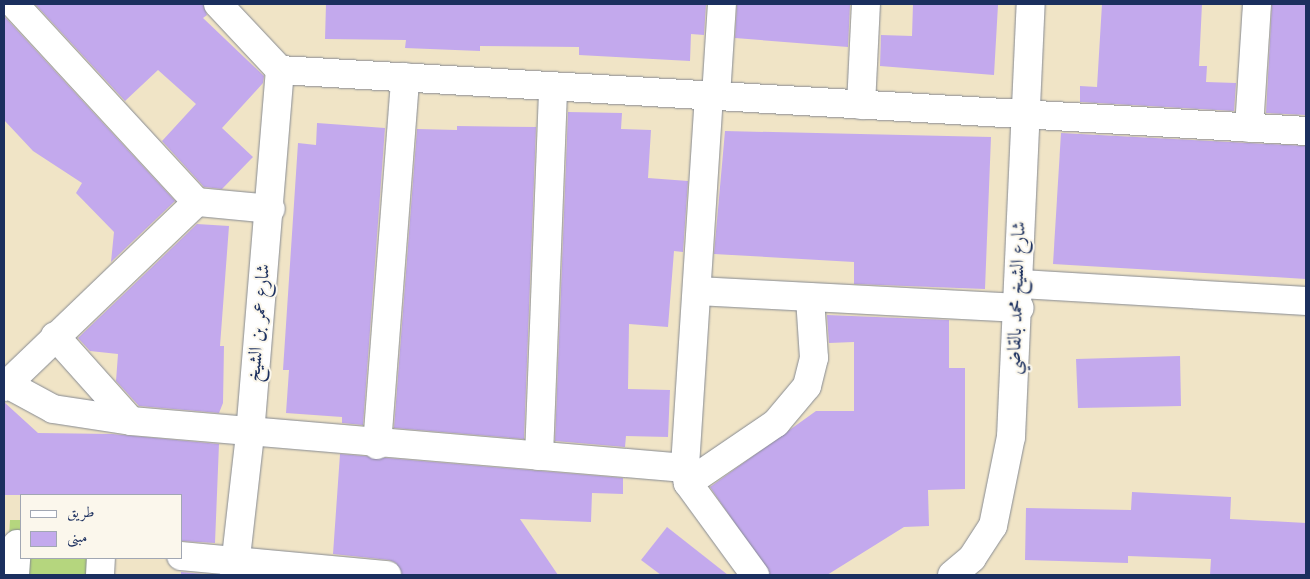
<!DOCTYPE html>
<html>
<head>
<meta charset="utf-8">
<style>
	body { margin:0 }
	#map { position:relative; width:1310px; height:579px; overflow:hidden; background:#f0e4c6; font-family:"Old Standard TT",Amiri,serif }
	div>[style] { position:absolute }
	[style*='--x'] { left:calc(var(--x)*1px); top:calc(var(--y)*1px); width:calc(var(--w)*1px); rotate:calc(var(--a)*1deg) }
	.green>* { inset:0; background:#b5d67e }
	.building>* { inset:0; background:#c3a9ed }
	.roads { filter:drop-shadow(0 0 1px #868a92) drop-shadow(0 0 1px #868a92) }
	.street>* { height:28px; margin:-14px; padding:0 14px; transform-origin:14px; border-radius:14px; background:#fff }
	.secondary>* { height:28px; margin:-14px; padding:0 14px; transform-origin:14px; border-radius:14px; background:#fff }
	span { translate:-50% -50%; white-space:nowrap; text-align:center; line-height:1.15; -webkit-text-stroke:4px #fbf7ec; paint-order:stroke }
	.street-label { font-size:19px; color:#1b2f5e }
	.frame { position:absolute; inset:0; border:5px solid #1b2f5e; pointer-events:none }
	.legend { position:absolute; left:20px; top:494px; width:162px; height:65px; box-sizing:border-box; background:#fbf7ec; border:1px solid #a1a7b3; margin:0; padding:6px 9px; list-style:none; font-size:15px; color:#1b2f5e }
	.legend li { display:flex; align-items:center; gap:10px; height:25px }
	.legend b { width:25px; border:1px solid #a1a7b3 }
</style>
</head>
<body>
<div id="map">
	<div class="green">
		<div style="clip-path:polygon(10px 520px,21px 520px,21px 558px,111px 558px,110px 575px,7px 575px)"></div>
	</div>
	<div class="building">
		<div style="clip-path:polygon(35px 4px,203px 4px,207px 15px,203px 18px,264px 76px,263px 83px,222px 128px,253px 157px,222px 189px,204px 187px,162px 141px,196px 104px,158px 70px,125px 101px)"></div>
		<div style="clip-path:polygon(326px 4px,706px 4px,704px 35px,691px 34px,690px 61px,579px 55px,579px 47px,480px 46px,480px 51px,405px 48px,406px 40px,325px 39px)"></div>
		<div style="clip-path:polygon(737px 4px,850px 4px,848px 47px,735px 38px)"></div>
		<div style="clip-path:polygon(913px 4px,998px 5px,994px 75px,880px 66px,881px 35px,912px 36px)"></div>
		<div style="clip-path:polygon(1102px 4px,1202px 4px,1199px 66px,1207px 66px,1206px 82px,1236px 83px,1234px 111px,1080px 102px,1080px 86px,1097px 87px)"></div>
		<div style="clip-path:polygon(1272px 4px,1306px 4px,1306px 115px,1266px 113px)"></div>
		<div style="clip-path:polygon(4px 16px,175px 201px,111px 262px,114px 232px,76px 193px,82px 183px,33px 151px,4px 120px)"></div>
		<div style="clip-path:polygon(568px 112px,622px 113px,621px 129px,651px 130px,648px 178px,688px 181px,683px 252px,674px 251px,668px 327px,629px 324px,628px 389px,670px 390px,668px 437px,626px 436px,625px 447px,555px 441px)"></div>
		<div style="clip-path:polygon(317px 123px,385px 128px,363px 425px,342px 423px,342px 417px,286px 413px,289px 370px,283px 370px,298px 143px,316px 145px)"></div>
		<div style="clip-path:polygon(457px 126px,536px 127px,524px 439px,394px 428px,417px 129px,457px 130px)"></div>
		<div style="clip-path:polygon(725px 131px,991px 137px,985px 289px,854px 284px,854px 262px,714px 254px)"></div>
		<div style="clip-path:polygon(1061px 133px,1306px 146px,1306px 279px,1053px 264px)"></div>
		<div style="clip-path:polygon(197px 224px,229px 226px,220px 346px,224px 346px,223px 403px,219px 413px,139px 406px,116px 381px,118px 354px,90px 351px,78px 338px)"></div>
		<div style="clip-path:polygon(827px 315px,949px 320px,949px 368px,965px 368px,965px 489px,928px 490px,929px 526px,904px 527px,827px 575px,770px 575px,710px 487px,816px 411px,854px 411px,854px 342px,829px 343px)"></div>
		<div style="clip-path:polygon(1180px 356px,1181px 406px,1078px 408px,1076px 359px)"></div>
		<div style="clip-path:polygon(4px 402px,38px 433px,112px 434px,219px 444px,215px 543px,181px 541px,181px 495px,4px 495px)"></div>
		<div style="clip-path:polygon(340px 454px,623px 478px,623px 494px,592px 493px,591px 522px,520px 519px,558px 575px,402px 575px,396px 563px,389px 560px,333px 554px)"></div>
		<div style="clip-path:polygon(1132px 492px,1231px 497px,1230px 519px,1306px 523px,1306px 575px,1210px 575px,1211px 559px,1128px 556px,1128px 563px,1025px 560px,1026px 508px,1131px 510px)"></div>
		<div style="clip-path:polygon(667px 527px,728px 575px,661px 575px,641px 560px)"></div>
		<div style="clip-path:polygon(181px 572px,214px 575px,181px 575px)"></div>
	</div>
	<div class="roads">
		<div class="street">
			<div style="--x:14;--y:4;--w:270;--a:47.3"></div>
			<div style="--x:197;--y:202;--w:74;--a:5.4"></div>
			<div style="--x:218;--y:4;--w:91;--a:46.8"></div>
			<div style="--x:280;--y:70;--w:1028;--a:3.4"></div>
			<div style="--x:709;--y:95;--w:374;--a:93.7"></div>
			<div style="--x:685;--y:468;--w:15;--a:79"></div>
			<div style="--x:688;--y:483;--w:114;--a:53.9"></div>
			<div style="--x:716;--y:96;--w:92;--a:-86.3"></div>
			<div style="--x:861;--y:105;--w:101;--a:-87.2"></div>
			<div style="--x:1249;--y:128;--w:124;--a:-86.3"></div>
			<div style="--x:1021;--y:284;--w:286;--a:3.4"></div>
			<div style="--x:697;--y:291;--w:323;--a:3"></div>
			<div style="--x:55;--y:336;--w:114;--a:48.2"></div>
			<div style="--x:7;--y:384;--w:52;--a:28.5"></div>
			<div style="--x:53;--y:409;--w:79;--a:8.7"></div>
			<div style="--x:131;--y:421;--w:556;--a:4.85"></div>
			<div style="--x:4;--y:387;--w:267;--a:-43.8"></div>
			<div style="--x:377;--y:445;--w:369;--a:-85.6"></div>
			<div style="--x:539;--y:456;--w:370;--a:-87.8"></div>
			<div style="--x:688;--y:483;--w:107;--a:-34.3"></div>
			<div style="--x:776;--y:423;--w:48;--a:-50"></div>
			<div style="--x:807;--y:386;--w:29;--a:-76"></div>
			<div style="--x:814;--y:358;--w:61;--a:-93.8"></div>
			<div style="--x:181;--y:556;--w:207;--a:5.3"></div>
			<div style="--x:15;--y:575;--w:31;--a:-86"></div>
			<div style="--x:100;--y:575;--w:17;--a:-87"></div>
			<div style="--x:234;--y:575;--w:142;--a:-83.5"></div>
			<div style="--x:250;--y:434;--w:365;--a:-85.3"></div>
		</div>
		<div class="secondary">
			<div style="--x:952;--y:575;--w:26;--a:-40"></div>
			<div style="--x:972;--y:558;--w:38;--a:-57"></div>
			<div style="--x:993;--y:526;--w:91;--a:-78.6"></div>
			<div style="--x:1011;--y:437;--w:433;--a:-87.4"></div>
		</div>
	</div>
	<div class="street-label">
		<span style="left:1018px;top:298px;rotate:-88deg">شارع الشيخ محمد بالقاضي</span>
		<span style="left:260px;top:323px;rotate:-85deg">شارع عمر بن الشيخ</span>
	</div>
	<div class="frame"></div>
	<ul class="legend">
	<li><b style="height:6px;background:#fff"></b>طريق</li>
	<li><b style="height:14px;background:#c3a9ed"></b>مبنى</li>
	</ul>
</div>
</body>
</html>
